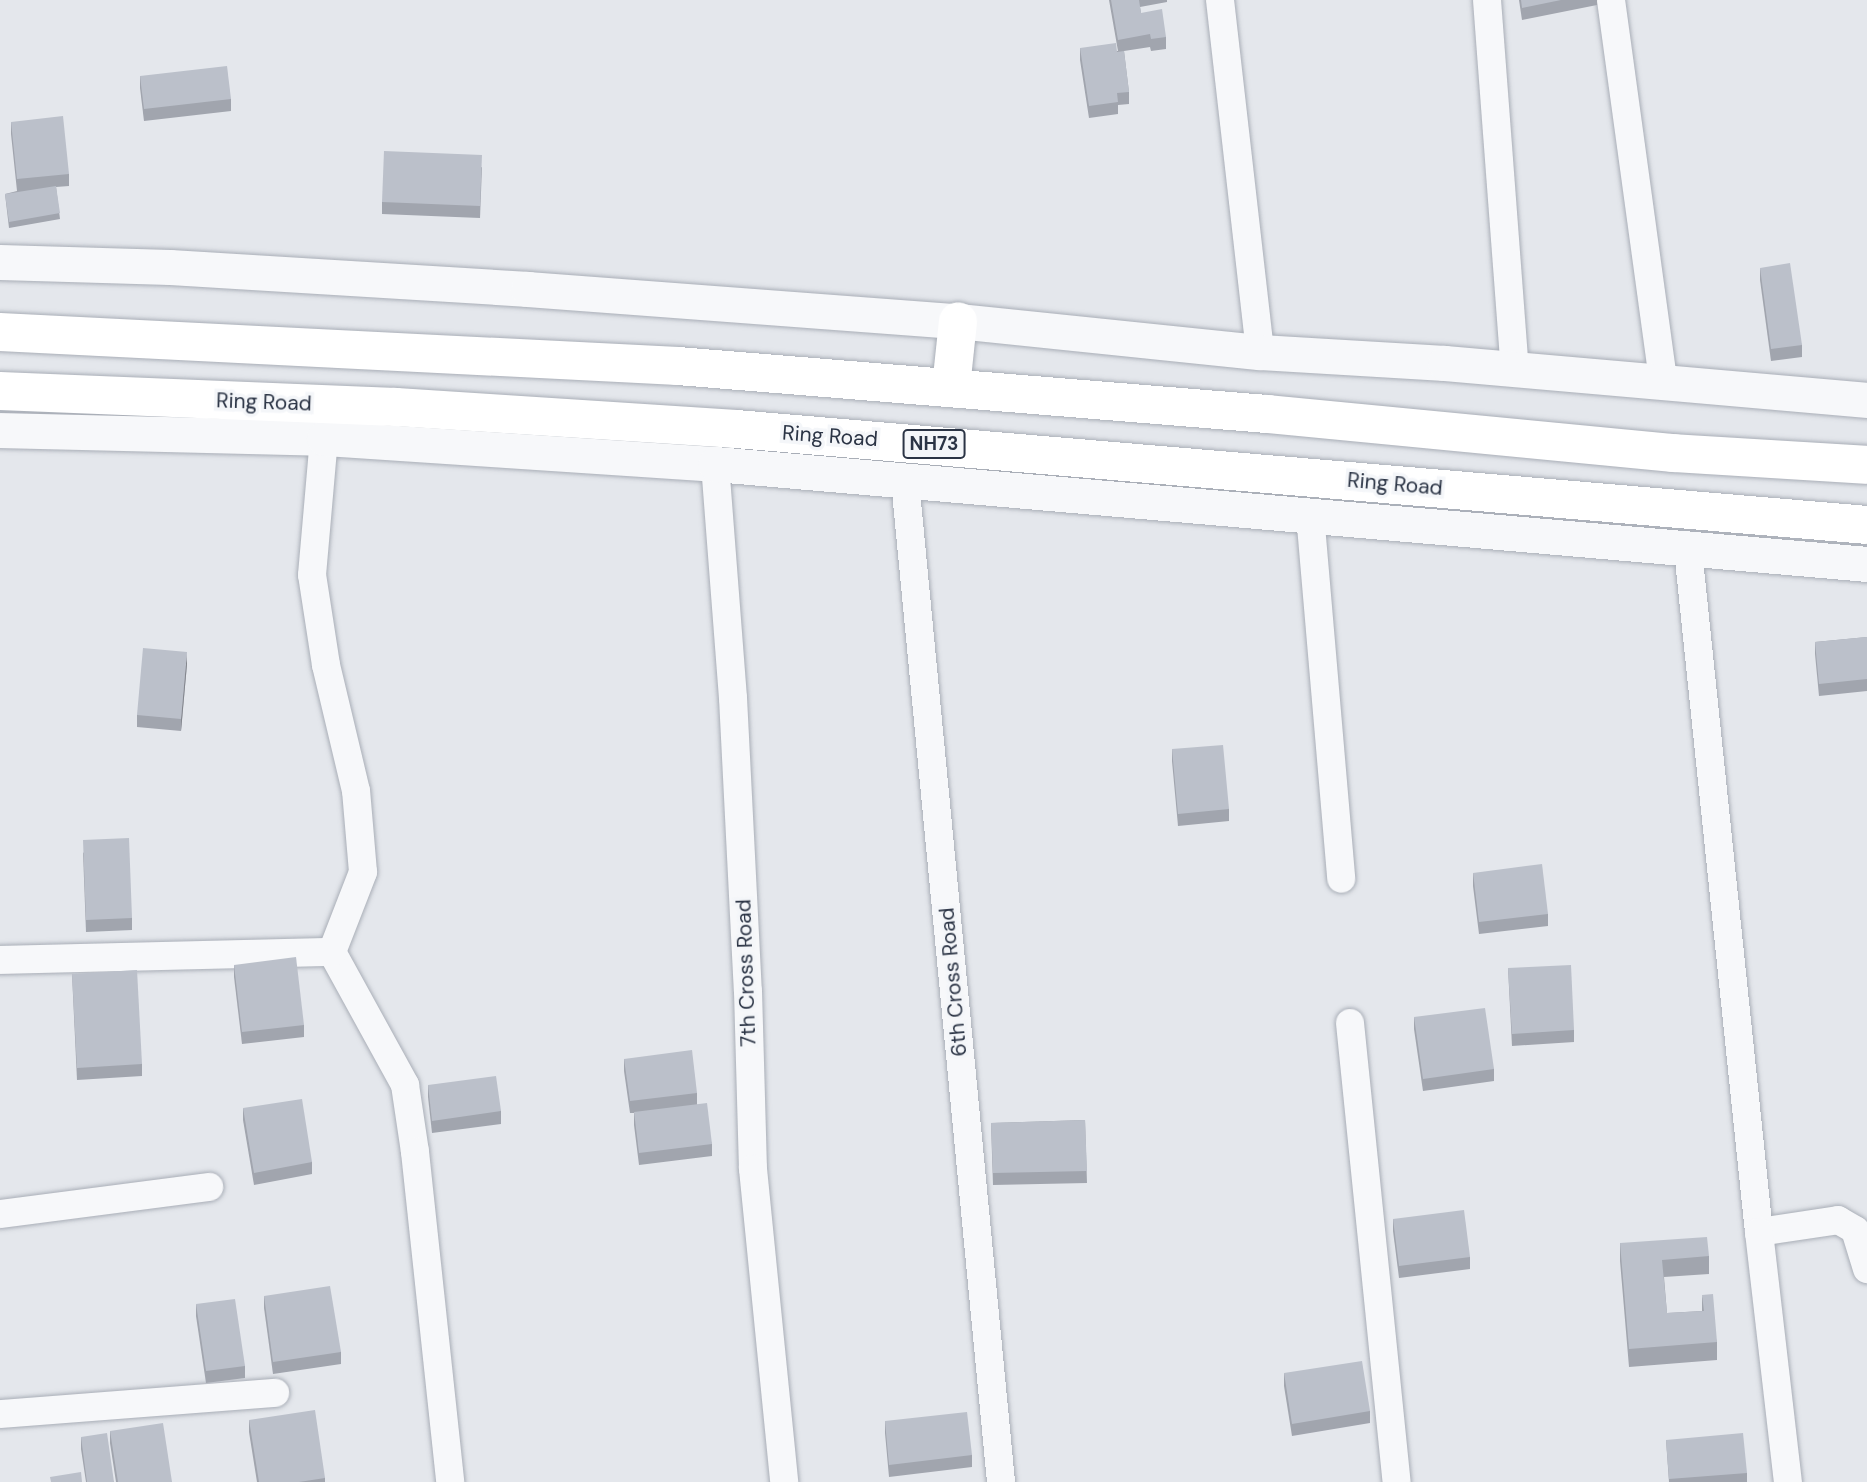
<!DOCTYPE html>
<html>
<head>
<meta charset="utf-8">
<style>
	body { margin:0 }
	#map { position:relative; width:1867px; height:1482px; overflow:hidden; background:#e4e7ec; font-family:"DM Sans",sans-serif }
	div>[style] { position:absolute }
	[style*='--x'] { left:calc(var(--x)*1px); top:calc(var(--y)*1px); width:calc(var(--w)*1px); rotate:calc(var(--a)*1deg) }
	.roads { filter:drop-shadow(0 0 2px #a9aeb7) drop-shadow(0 0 2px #a9aeb7) }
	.minor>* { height:28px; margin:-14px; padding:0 14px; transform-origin:14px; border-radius:14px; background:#f7f8fa }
	.tertiary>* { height:35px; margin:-17.5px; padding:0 17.5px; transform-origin:17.5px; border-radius:17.5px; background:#f7f8fa }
	.trunk>* { height:38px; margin:-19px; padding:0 19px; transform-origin:19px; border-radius:19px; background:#fff }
	.wall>* { inset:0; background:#a1a5ae }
	.shaded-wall>* { inset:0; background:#83868d }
	.building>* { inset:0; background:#bbc0ca }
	span { translate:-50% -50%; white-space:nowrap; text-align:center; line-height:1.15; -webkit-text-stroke:7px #f4f6f9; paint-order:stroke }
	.shield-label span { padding:2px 5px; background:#f4f6f9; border:2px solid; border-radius:5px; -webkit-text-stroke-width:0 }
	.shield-label { font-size:19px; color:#2b3445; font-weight:700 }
	.street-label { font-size:21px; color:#2b3445 }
</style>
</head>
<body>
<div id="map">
	<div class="roads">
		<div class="minor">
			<div style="--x:1220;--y:0;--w:354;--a:83.5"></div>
			<div style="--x:1487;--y:0;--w:372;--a:85.7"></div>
			<div style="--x:1611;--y:0;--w:389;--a:82.2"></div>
			<div style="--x:715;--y:464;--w:235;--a:85.6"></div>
			<div style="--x:733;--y:698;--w:293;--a:87.1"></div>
			<div style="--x:748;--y:991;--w:178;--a:88.4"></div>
			<div style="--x:753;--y:1169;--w:315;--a:84.3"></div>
			<div style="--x:905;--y:481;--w:1006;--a:84.52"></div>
			<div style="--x:1310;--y:514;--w:366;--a:85.1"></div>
			<div style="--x:1688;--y:550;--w:686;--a:84.06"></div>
			<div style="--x:1759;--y:1232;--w:80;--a:-8.6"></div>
			<div style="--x:1838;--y:1220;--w:20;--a:30"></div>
			<div style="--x:1855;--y:1230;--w:41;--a:72.9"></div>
			<div style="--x:332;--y:952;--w:152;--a:61.2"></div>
			<div style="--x:405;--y:1085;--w:68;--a:81.5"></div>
			<div style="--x:415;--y:1152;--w:332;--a:83.9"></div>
			<div style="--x:0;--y:960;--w:332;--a:-1.4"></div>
			<div style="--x:332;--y:952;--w:86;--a:-68.8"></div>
			<div style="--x:363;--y:872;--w:81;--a:-94.9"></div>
			<div style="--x:356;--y:791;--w:130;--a:-103.4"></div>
			<div style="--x:326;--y:665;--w:91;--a:-98.8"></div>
			<div style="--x:312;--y:575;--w:138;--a:-85"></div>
			<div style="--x:1350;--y:1023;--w:461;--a:84.2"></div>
			<div style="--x:0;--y:1214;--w:211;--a:-7.4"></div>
			<div style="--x:1759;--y:1232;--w:252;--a:83.4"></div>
			<div style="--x:0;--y:1414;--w:276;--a:-4.4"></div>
		</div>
		<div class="tertiary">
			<div style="--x:0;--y:262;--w:170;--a:1.7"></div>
			<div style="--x:170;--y:267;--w:359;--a:3.5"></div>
			<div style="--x:528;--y:289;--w:431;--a:4.3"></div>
			<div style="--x:958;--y:321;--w:304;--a:5.9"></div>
			<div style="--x:1260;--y:352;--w:185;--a:3.4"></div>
			<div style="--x:1445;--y:363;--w:424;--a:5"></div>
			<div style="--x:0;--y:430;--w:324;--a:1.4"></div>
			<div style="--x:324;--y:438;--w:392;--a:3.8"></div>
			<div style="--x:715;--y:464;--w:1156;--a:4.96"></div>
		</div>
		<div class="trunk">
			<div style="--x:0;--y:332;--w:679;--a:2.87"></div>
			<div style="--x:678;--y:366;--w:591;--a:4.66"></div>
			<div style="--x:1267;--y:414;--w:408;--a:5.5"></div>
			<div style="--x:1673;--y:453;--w:194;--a:3.5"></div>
			<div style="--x:951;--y:387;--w:66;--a:-83.9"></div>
			<div style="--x:0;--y:391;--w:396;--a:2.3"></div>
			<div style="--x:396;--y:407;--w:341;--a:3.7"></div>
			<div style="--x:736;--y:429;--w:1135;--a:4.85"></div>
		</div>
	</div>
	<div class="wall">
		<div style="clip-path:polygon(1109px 0,1167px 0,1167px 2px,1140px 7px,1141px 13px,1166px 37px,1166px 49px,1151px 51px,1150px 47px,1124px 51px,1129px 92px,1129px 104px,1118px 105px,1118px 114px,1089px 118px,1080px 60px,1080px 48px,1118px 51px)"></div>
		<div style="clip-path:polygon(1519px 0,1597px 0,1597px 5px,1522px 20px)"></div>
		<div style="clip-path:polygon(140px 76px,231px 99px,231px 111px,144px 121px,140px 88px)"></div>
		<div style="clip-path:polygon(11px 122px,69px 174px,69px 186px,56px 187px,60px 219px,9px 228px,5px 194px,17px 191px,11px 134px)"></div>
		<div style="clip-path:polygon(482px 167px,480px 218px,382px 214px,382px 202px)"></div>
		<div style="clip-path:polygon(1760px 268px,1802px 345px,1802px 357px,1771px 361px,1760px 280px)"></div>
		<div style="clip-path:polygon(1867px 637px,1867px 691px,1819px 696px,1815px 654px,1815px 642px)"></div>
		<div style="clip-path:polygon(187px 664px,181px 731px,137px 727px,137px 715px)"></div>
		<div style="clip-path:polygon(1172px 749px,1229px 809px,1229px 821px,1178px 826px,1172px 761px)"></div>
		<div style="clip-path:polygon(83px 852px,132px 918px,132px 930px,86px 932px)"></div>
		<div style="clip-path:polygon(1473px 873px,1548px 914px,1548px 926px,1479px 934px,1473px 886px)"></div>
		<div style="clip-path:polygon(234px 965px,304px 1025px,304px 1037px,242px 1044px,234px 977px)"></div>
		<div style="clip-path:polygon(1508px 968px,1574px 1030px,1574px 1042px,1512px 1046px)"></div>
		<div style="clip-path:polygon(72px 974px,142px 1064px,142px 1076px,77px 1080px)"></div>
		<div style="clip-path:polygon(1414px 1017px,1494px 1069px,1494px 1081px,1423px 1091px,1414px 1029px)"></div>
		<div style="clip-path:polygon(624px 1059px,697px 1093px,697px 1104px,712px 1144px,712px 1156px,639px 1165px,634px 1125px,634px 1113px,630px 1113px,624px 1071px)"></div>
		<div style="clip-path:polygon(428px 1085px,501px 1111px,501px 1124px,432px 1133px,428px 1097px)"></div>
		<div style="clip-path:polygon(243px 1108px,312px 1162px,312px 1174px,254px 1185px,243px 1120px)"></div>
		<div style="clip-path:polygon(1085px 1120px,1087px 1183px,993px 1185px,991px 1123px)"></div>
		<div style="clip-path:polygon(1393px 1219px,1470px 1257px,1470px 1269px,1399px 1278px,1393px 1231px)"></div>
		<div style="clip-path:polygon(1620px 1243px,1709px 1256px,1709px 1274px,1664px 1277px,1667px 1313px,1702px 1311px,1702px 1295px,1717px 1342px,1717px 1360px,1629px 1367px,1620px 1261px)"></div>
		<div style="clip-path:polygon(264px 1296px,341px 1352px,341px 1364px,273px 1374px,264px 1308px)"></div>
		<div style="clip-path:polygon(196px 1304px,245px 1366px,245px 1378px,206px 1383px,196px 1316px)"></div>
		<div style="clip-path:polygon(1284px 1373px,1370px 1411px,1370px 1423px,1292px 1436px,1284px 1386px)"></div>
		<div style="clip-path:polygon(249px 1420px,325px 1478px,325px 1482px,257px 1482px,249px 1432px)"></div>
		<div style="clip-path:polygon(885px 1421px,972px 1455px,972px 1467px,889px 1477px,885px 1433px)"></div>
		<div style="clip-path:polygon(110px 1431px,172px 1482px,116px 1482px,110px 1443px)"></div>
		<div style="clip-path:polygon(81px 1437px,114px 1482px,86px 1482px,81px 1449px)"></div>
		<div style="clip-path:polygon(1666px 1440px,1747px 1473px,1747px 1482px,1669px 1482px)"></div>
	</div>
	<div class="shaded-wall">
		<div style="clip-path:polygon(187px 652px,187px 664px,181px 731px,181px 719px)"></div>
	</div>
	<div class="building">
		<div style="clip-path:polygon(1111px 0,1139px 0,1141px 13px,1162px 9px,1166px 37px,1151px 39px,1150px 34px,1118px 40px)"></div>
		<div style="clip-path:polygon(1521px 0,1561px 0,1522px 8px)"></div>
		<div style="clip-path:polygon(1116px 43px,1117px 52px,1124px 51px,1129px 92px,1117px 93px,1118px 102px,1089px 106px,1080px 48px)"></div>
		<div style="clip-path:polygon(227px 66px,231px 99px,144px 109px,140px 76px)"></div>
		<div style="clip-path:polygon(63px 116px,69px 174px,17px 179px,11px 122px)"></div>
		<div style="clip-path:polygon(384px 151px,482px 155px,480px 206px,382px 202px)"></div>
		<div style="clip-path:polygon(56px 186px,60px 213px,9px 222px,5px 194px)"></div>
		<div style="clip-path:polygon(1790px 263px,1802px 345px,1771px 349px,1760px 268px)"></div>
		<div style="clip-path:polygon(1867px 637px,1867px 679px,1819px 684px,1815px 642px)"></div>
		<div style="clip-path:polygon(143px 648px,187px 652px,181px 719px,137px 715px)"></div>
		<div style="clip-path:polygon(1223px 745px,1229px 809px,1178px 814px,1172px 749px)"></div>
		<div style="clip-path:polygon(129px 838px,132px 918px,86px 920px,83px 840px)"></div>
		<div style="clip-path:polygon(1542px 864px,1548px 914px,1479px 922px,1473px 873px)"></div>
		<div style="clip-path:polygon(296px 957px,304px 1025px,242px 1032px,234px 965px)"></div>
		<div style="clip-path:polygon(1571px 965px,1574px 1030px,1512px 1034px,1508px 968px)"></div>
		<div style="clip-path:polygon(137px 970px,142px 1064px,77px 1068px,72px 974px)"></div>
		<div style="clip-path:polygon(1485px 1008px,1494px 1069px,1423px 1079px,1414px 1017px)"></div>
		<div style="clip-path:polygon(692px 1050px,697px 1093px,630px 1101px,624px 1059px)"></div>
		<div style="clip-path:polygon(496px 1076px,501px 1111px,432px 1121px,428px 1085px)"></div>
		<div style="clip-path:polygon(302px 1099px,312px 1162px,254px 1173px,243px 1108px)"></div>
		<div style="clip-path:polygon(707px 1103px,712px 1144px,639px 1153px,634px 1112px)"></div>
		<div style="clip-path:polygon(1085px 1120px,1087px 1171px,993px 1173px,991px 1123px)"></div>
		<div style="clip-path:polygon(1464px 1210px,1470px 1257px,1399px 1266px,1393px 1219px)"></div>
		<div style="clip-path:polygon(1707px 1237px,1709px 1256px,1662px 1260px,1667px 1313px,1704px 1311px,1702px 1295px,1713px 1294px,1717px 1342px,1629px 1349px,1620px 1243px)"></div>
		<div style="clip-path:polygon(330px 1286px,341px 1352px,273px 1362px,264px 1296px)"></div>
		<div style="clip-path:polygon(235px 1299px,245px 1366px,206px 1371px,196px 1304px)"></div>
		<div style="clip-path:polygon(1362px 1361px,1370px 1411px,1292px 1424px,1284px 1373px)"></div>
		<div style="clip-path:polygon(315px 1410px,325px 1478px,299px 1482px,259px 1482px,249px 1420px)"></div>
		<div style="clip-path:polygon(967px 1412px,972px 1455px,889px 1465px,885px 1421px)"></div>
		<div style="clip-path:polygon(163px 1423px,172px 1482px,118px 1482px,110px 1431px)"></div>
		<div style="clip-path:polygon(107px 1433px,114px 1482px,87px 1482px,81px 1437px)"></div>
		<div style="clip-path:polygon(1743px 1433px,1747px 1473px,1669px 1479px,1666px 1440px)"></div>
		<div style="clip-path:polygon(81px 1472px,82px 1482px,51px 1482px,50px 1477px)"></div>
	</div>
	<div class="shield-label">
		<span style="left:934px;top:444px">NH73</span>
	</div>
	<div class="street-label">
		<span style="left:264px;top:402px;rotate:2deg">Ring Road</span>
		<span style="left:830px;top:436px;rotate:4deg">Ring Road</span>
		<span style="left:1395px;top:484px;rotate:5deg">Ring Road</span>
		<span style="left:746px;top:973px;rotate:-92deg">7th Cross Road</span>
		<span style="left:953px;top:982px;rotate:-95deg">6th Cross Road</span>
	</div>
</div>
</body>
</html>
